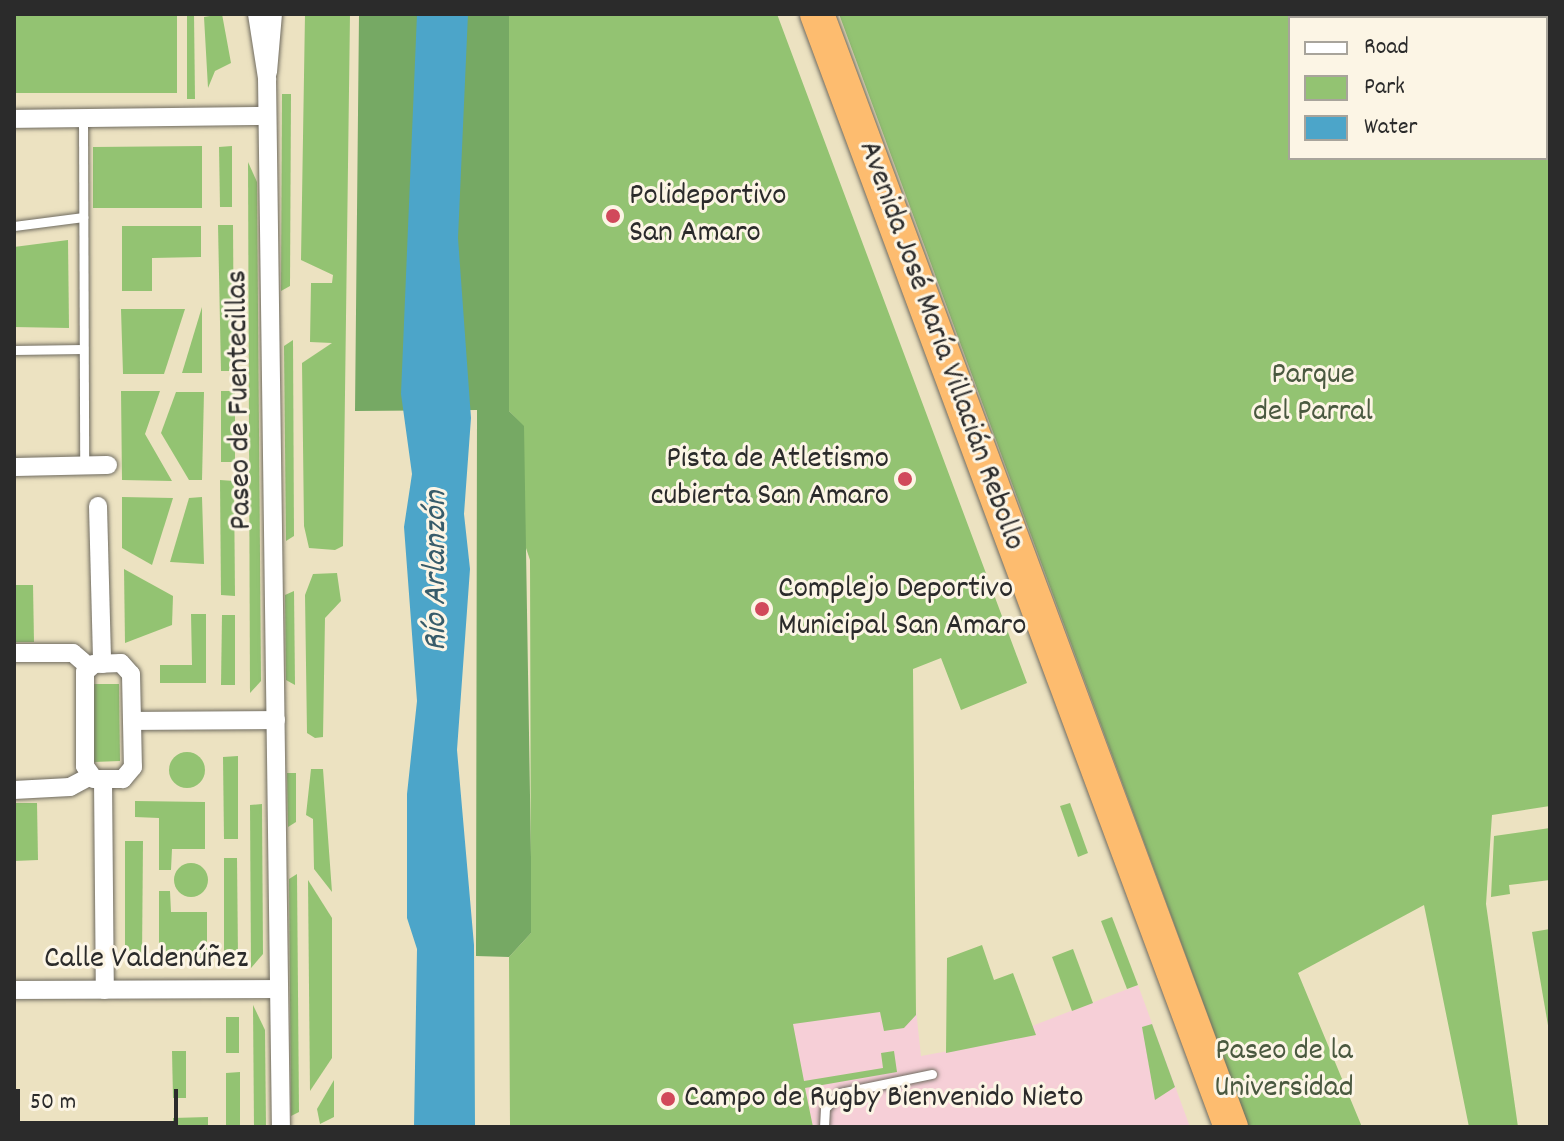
<!DOCTYPE html>
<html>
<head>
<meta charset="utf-8">
<style>
	body { margin:0 }
	#map { position:relative; width:1564px; height:1141px; overflow:hidden; background:#ece2c1; font-family:Dekko,sans-serif }
	div>[style] { position:absolute }
	[style*='--x'] { left:calc(var(--x)*1px); top:calc(var(--y)*1px); width:calc(var(--w)*1px); rotate:calc(var(--a)*1deg) }
	.built>* { inset:0; background:#f6cfd7 }
	.green>* { inset:0; background:#93c372 }
	.round { border-radius:50% }
	.forest>* { inset:0; background:#76a964 }
	.water>* { inset:0; background:#4ca5c9 }
	.roads { filter:drop-shadow(0 0 2px #6f6b60) drop-shadow(0 0 2px #6f6b60) }
	.lane>* { height:9px; margin:-4.5px; padding:0 4.5px; transform-origin:4.5px; border-radius:4.5px; background:#fff }
	.street>* { height:18px; margin:-9px; padding:0 9px; transform-origin:9px; border-radius:9px; background:#fff }
	.highway>* { height:34px; margin:-17px; padding:0 17px; transform-origin:17px; border-radius:17px; background:#fdbc6f }
	.dots>* { width:22px; height:22px; translate:-50% -50%; box-sizing:border-box; border:4px solid #fcf5e5; border-radius:50% }
	span { translate:-50% -50%; white-space:nowrap; text-align:center; line-height:1.15; -webkit-text-stroke:6px #fcf5e5; paint-order:stroke }
	.poi-label { font-size:32px; color:#2b2b2b }
	.left { translate:0 -50%; text-align:left }
	.right { translate:-100% -50%; text-align:right }
	.street-label { font-size:32px; color:#2b2b2b }
	.park-label { font-size:32px; color:#4a5940 }
	.water-label { font-size:34px; color:#385c6a; font-style:italic }
	.frame { position:absolute; inset:0; border:16px solid #2b2b2b; pointer-events:none }
	.legend { position:absolute; left:1288px; top:16px; width:260px; height:144px; box-sizing:border-box; background:#fcf5e5; border:2px solid #a8a49b; margin:0; padding:10px 14px; list-style:none; font-size:24px; color:#2b2b2b }
	.legend li { display:flex; align-items:center; gap:16px; height:40px }
	.legend b { width:40px; border:2px solid #a8a49b }
	.scale { position:absolute; left:16px; top:1089px; width:162px; height:36px; box-sizing:border-box; border:4px solid #2b2b2b; border-top:0; padding-left:10px; font-size:24px; line-height:28px; white-space:nowrap; color:#2b2b2b; -webkit-text-stroke:6px #fcf5e5; paint-order:stroke }
</style>
</head>
<body>
<div id="map">
	<div class="built">
		<div style="clip-path:polygon(1138px 985px,1190px 1127px,813px 1127px,791px 1016px,916px 1010px,921px 1056px,1035px 1035px,1032px 1026px)"></div>
	</div>
	<div class="green">
		<div style="clip-path:polygon(14px 14px,177px 14px,177px 93px,14px 93px)"></div>
		<div style="clip-path:polygon(187px 14px,194px 14px,195px 99px,187px 99px)"></div>
		<div style="clip-path:polygon(222px 14px,231px 63px,215px 71px,208px 88px,204px 17px)"></div>
		<div style="clip-path:polygon(305px 14px,350px 14px,343px 546px,335px 550px,309px 548px,304px 526px,302px 363px,332px 343px,310px 342px,311px 283px,332px 283px,333px 275px,301px 260px)"></div>
		<div style="clip-path:polygon(509px 14px,777px 14px,1027px 683px,961px 710px,941px 658px,913px 669px,916px 1015px,904px 1028px,884px 1031px,880px 1012px,793px 1024px,804px 1081px,883px 1068px,881px 1053px,894px 1051px,897px 1072px,805px 1088px,813px 1127px,510px 1127px,509px 957px,531px 933px,530px 560px,523px 539px,524px 427px,509px 411px)"></div>
		<div style="clip-path:polygon(evenodd,839px 14px,1550px 14px,1550px 806px,1492px 815px,1486px 904px,1518px 1127px,1469px 1127px,1424px 905px,1298px 973px,1362px 1127px,1249px 1127px,839px 14px,1290px 18px,1546px 18px,1546px 158px,1290px 158px,1290px 18px)"></div>
		<div style="clip-path:polygon(282px 94px,291px 94px,290px 286px,281px 291px)"></div>
		<div style="clip-path:polygon(202px 146px,202px 208px,93px 208px,93px 147px)"></div>
		<div style="clip-path:polygon(232px 146px,232px 207px,220px 207px,219px 147px)"></div>
		<div style="clip-path:polygon(248px 162px,257px 182px,261px 681px,250px 693px)"></div>
		<div style="clip-path:polygon(218px 225px,233px 225px,234px 371px,221px 371px)"></div>
		<div style="clip-path:polygon(122px 226px,201px 226px,201px 257px,152px 258px,152px 291px,122px 291px)"></div>
		<div style="clip-path:polygon(68px 240px,69px 328px,14px 327px,14px 247px)"></div>
		<div style="clip-path:polygon(202px 307px,202px 373px,182px 373px)"></div>
		<div style="clip-path:polygon(121px 309px,185px 309px,164px 374px,123px 374px)"></div>
		<div style="clip-path:polygon(293px 340px,294px 536px,286px 541px,284px 346px)"></div>
		<div style="clip-path:polygon(121px 391px,160px 391px,145px 434px,172px 481px,122px 480px)"></div>
		<div style="clip-path:polygon(221px 391px,235px 391px,235px 462px,221px 462px)"></div>
		<div style="clip-path:polygon(176px 392px,204px 392px,202px 480px,189px 480px,161px 433px)"></div>
		<div style="clip-path:polygon(220px 480px,234px 481px,235px 596px,221px 595px)"></div>
		<div style="clip-path:polygon(122px 497px,173px 498px,152px 565px,122px 548px)"></div>
		<div style="clip-path:polygon(202px 497px,204px 564px,170px 562px,189px 498px)"></div>
		<div style="clip-path:polygon(124px 569px,173px 596px,172px 625px,125px 643px)"></div>
		<div style="clip-path:polygon(337px 573px,341px 601px,325px 618px,323px 737px,315px 738px,307px 733px,305px 595px,313px 574px)"></div>
		<div style="clip-path:polygon(14px 585px,33px 585px,34px 642px,14px 642px)"></div>
		<div style="clip-path:polygon(294px 591px,295px 685px,286px 680px,285px 595px)"></div>
		<div style="clip-path:polygon(191px 614px,206px 614px,206px 683px,160px 683px,160px 665px,192px 665px)"></div>
		<div style="clip-path:polygon(222px 615px,235px 615px,235px 685px,221px 685px)"></div>
		<div style="clip-path:polygon(92px 684px,119px 684px,120px 761px,93px 762px)"></div>
		<div class="round" style="left:169px;top:752px;width:36px;height:36px"></div>
		<div style="clip-path:polygon(238px 756px,238px 839px,224px 839px,223px 757px)"></div>
		<div style="clip-path:polygon(311px 769px,323px 769px,332px 892px,314px 869px,313px 819px,306px 815px)"></div>
		<div style="clip-path:polygon(287px 773px,296px 773px,296px 822px,288px 827px)"></div>
		<div style="clip-path:polygon(135px 801px,205px 802px,205px 849px,172px 849px,171px 870px,159px 870px,159px 818px,135px 817px)"></div>
		<div style="clip-path:polygon(14px 803px,37px 803px,38px 860px,14px 861px)"></div>
		<div style="clip-path:polygon(1070px 803px,1088px 853px,1078px 857px,1060px 806px)"></div>
		<div style="clip-path:polygon(262px 804px,263px 954px,251px 968px,250px 805px)"></div>
		<div style="clip-path:polygon(1550px 828px,1550px 880px,1509px 885px,1510px 894px,1491px 897px,1494px 836px)"></div>
		<div style="clip-path:polygon(125px 841px,143px 841px,142px 957px,125px 957px)"></div>
		<div style="clip-path:polygon(224px 858px,237px 858px,238px 958px,224px 958px)"></div>
		<div class="round" style="left:174px;top:863px;width:34px;height:34px"></div>
		<div style="clip-path:polygon(297px 874px,299px 1112px,291px 1116px,289px 879px)"></div>
		<div style="clip-path:polygon(308px 880px,332px 918px,332px 1058px,310px 1091px)"></div>
		<div style="clip-path:polygon(159px 891px,170px 891px,171px 912px,207px 912px,207px 958px,159px 958px)"></div>
		<div style="clip-path:polygon(1112px 917px,1138px 985px,1127px 989px,1101px 921px)"></div>
		<div style="clip-path:polygon(1550px 929px,1550px 1037px,1532px 932px)"></div>
		<div style="clip-path:polygon(982px 945px,994px 980px,1013px 973px,1036px 1035px,946px 1053px,947px 958px)"></div>
		<div style="clip-path:polygon(1073px 949px,1093px 1003px,1072px 1011px,1052px 957px)"></div>
		<div style="clip-path:polygon(253px 1005px,265px 1030px,266px 1127px,254px 1127px)"></div>
		<div style="clip-path:polygon(226px 1017px,239px 1017px,239px 1053px,226px 1053px)"></div>
		<div style="clip-path:polygon(1152px 1024px,1175px 1087px,1155px 1100px,1142px 1027px)"></div>
		<div style="clip-path:polygon(172px 1051px,186px 1051px,186px 1098px,173px 1098px)"></div>
		<div style="clip-path:polygon(240px 1072px,240px 1127px,226px 1127px,226px 1073px)"></div>
		<div style="clip-path:polygon(334px 1080px,334px 1117px,320px 1124px,317px 1109px)"></div>
		<div style="clip-path:polygon(208px 1117px,208px 1127px,173px 1127px,173px 1118px)"></div>
	</div>
	<div class="forest">
		<div style="clip-path:polygon(359px 14px,509px 14px,509px 411px,524px 426px,531px 857px,531px 933px,509px 957px,476px 956px,477px 410px,355px 411px)"></div>
	</div>
	<div class="water">
		<div style="clip-path:polygon(417px 14px,468px 14px,458px 238px,471px 418px,464px 514px,470px 569px,457px 750px,474px 945px,475px 1127px,414px 1127px,417px 949px,407px 918px,407px 794px,417px 701px,404px 527px,412px 474px,401px 394px)"></div>
	</div>
	<div class="roads">
		<div class="lane">
			<div style="--x:83;--y:118;--w:348;--a:89.8"></div>
			<div style="--x:14;--y:226;--w:70;--a:-7.4"></div>
			<div style="--x:14;--y:350;--w:69;--a:-0.8"></div>
			<div style="--x:824;--y:1127;--w:19;--a:-87"></div>
			<div style="--x:825;--y:1108;--w:21;--a:-45"></div>
			<div style="--x:840;--y:1093;--w:94;--a:-11.7"></div>
		</div>
		<div class="street">
			<div style="--x:257;--y:14;--w:65;--a:81.1"></div>
			<div style="--x:267;--y:78;--w:1049;--a:89.24"></div>
			<div style="--x:268;--y:72;--w:58;--a:-85.1"></div>
			<div style="--x:14;--y:119;--w:253;--a:-0.7"></div>
			<div style="--x:14;--y:467;--w:94;--a:-1.2"></div>
			<div style="--x:98;--y:506;--w:158;--a:88.5"></div>
			<div style="--x:14;--y:653;--w:59;--a:0"></div>
			<div style="--x:73;--y:653;--w:20;--a:41"></div>
			<div style="--x:121;--y:663;--w:15;--a:48"></div>
			<div style="--x:131;--y:674;--w:93;--a:88.8"></div>
			<div style="--x:133;--y:767;--w:16;--a:130"></div>
			<div style="--x:123;--y:779;--w:29;--a:180"></div>
			<div style="--x:94;--y:779;--w:16;--a:-125"></div>
			<div style="--x:85;--y:766;--w:94;--a:-90"></div>
			<div style="--x:85;--y:672;--w:12;--a:-42"></div>
			<div style="--x:94;--y:664;--w:27;--a:-2"></div>
			<div style="--x:132;--y:721;--w:144;--a:-0.4"></div>
			<div style="--x:103;--y:779;--w:211;--a:89.5"></div>
			<div style="--x:14;--y:790;--w:56;--a:-3.1"></div>
			<div style="--x:70;--y:787;--w:21;--a:-28"></div>
			<div style="--x:14;--y:990;--w:265;--a:-0.2"></div>
		</div>
		<div class="highway">
			<div style="--x:817;--y:14;--w:1188;--a:69.6"></div>
		</div>
	</div>
	<div class="dots">
		<div style="left:613px;top:216px;background:#d1495b"></div>
		<div style="left:905px;top:479px;background:#d1495b"></div>
		<div style="left:762px;top:609px;background:#d1495b"></div>
		<div style="left:668px;top:1099px;background:#d1495b"></div>
	</div>
	<div class="poi-label">
		<span class="left" style="left:629px;top:216px">Polideportivo<br>San Amaro</span>
		<span class="right" style="left:889px;top:479px">Pista de Atletismo<br>cubierta San Amaro</span>
		<span class="left" style="left:778px;top:609px">Complejo Deportivo<br>Municipal San Amaro</span>
		<span class="left" style="left:684px;top:1099px">Campo de Rugby Bienvenido Nieto</span>
	</div>
	<div class="street-label">
		<span style="left:940px;top:346px;rotate:70deg">Avenida José María Villacián Rebollo</span>
		<span style="left:241px;top:400px;rotate:-91deg">Paseo de Fuentecillas</span>
		<span style="left:146px;top:960px">Calle Valdenúñez</span>
	</div>
	<div class="park-label">
		<span style="left:1313px;top:395px">Parque<br>del Parral</span>
		<span style="left:1284px;top:1071px">Paseo de la<br>Universidad</span>
	</div>
	<div class="water-label">
		<span style="left:438px;top:571px;rotate:-90deg">Río Arlanzón</span>
	</div>
	<div class="frame"></div>
	<ul class="legend">
	<li><b style="height:10px;background:#fff"></b>Road</li>
	<li><b style="height:22px;background:#93c372"></b>Park</li>
	<li><b style="height:22px;background:#4ca5c9"></b>Water</li>
	</ul>
	<div class="scale">50 m</div>
</div>
</body>
</html>
